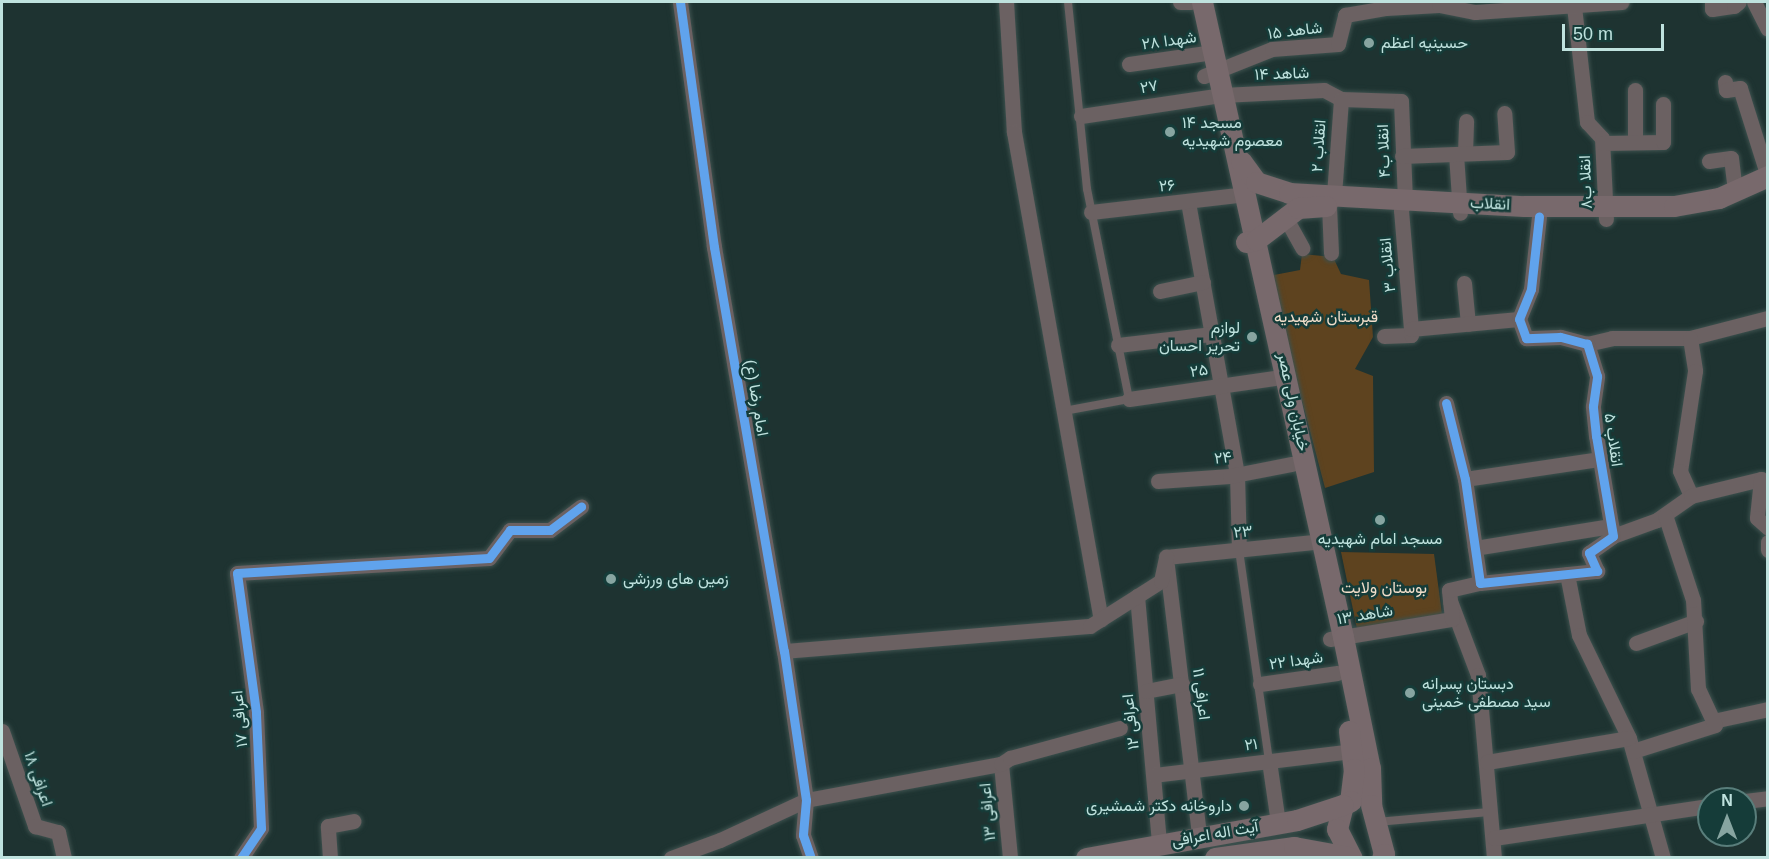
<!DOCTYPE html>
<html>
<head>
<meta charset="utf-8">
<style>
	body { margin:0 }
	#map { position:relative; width:1769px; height:859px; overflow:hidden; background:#1e3331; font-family:Arial,Vazirmatn,sans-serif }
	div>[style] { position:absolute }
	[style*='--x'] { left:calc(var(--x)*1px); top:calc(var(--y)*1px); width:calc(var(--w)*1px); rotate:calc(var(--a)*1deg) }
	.green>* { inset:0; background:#5e431f }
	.roads { filter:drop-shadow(0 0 2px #3d514e) drop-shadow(0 0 2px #3d514e) }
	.lane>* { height:8px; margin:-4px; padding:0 4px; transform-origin:4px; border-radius:4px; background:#6b6162 }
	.street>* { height:15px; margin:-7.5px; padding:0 7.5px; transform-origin:7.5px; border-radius:7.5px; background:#6b6162 }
	.secondary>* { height:21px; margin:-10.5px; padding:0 10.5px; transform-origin:10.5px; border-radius:10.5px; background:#78696c }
	.cycleway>* { height:9px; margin:-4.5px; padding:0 4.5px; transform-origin:4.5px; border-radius:4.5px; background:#60a3ed }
	.dots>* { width:16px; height:16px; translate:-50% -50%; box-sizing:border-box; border:3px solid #153c39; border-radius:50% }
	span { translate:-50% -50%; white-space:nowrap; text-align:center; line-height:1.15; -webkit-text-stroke:5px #153c39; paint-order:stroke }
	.street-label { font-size:16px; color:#bfe2de }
	.poi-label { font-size:16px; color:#bfe2de }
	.left { translate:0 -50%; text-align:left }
	.right { translate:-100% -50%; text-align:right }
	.park-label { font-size:16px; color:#f2deca }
	.frame { position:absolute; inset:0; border:3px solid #bfe2de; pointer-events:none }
	.north { position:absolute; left:1697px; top:787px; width:60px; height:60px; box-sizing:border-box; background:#153c39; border:2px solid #597e7b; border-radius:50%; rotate:0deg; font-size:16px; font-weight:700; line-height:24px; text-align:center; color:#bfe2de }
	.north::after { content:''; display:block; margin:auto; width:21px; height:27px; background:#87a5a1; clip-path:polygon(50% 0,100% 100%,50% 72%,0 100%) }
	.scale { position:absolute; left:1562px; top:24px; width:102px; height:27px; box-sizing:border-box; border:3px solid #bfe2de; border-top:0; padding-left:8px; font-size:18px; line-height:21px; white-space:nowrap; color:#bfe2de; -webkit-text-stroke:4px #153c39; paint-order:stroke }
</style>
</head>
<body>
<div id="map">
	<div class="green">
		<div style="clip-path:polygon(1302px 254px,1333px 257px,1341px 274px,1369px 280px,1373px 337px,1355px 369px,1373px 376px,1374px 472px,1325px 488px,1269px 276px,1300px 270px)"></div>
		<div style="clip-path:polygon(1341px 552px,1434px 554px,1442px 614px,1357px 629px)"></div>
	</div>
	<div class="roads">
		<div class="lane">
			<div style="--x:1064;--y:411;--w:66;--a:-10.5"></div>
			<div style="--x:1129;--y:399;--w:214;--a:-101.3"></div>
			<div style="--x:1087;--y:189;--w:188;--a:-95.8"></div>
			<div style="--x:1239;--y:550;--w:213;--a:81.9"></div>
			<div style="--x:1378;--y:822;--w:113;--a:-5.1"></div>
		</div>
		<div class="street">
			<div style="--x:680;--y:2;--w:247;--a:82.1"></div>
			<div style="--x:714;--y:247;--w:410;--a:80.2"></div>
			<div style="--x:784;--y:651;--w:151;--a:81.6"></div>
			<div style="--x:806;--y:800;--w:35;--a:95"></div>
			<div style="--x:803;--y:835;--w:24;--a:71"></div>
			<div style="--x:1006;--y:2;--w:130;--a:86.5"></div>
			<div style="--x:1014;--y:132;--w:495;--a:79.9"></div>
			<div style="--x:1180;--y:2;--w:11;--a:0"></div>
			<div style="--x:1712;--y:2;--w:7;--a:90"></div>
			<div style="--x:1712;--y:9;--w:22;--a:-8"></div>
			<div style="--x:1734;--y:6;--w:6;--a:-39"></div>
			<div style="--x:1754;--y:2;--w:30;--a:63"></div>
			<div style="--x:1574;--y:6;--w:117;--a:83.6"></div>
			<div style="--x:1587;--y:122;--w:22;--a:47"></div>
			<div style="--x:1602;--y:138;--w:81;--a:87.2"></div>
			<div style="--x:1129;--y:64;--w:85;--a:-8.1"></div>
			<div style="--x:1204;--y:76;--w:73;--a:-21.7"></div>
			<div style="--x:1272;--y:49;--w:66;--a:-4.3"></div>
			<div style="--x:1338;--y:44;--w:30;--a:-76"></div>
			<div style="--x:1345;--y:15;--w:42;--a:-9.7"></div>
			<div style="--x:1386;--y:8;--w:53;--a:-3.2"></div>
			<div style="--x:1439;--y:5;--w:37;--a:11"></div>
			<div style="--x:1475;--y:12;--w:147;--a:-3.9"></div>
			<div style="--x:1725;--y:82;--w:8;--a:83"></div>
			<div style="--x:1726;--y:90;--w:14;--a:-8"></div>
			<div style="--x:1740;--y:88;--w:93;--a:72.5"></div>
			<div style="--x:1635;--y:90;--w:52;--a:90"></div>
			<div style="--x:1081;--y:116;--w:143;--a:-8.5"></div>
			<div style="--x:1222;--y:95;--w:102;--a:-2.8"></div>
			<div style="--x:1324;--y:90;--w:19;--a:28"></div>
			<div style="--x:1341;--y:99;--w:60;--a:1.9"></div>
			<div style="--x:1401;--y:101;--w:98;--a:87.7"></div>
			<div style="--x:1405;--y:199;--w:12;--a:110"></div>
			<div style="--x:1401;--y:210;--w:119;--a:85.2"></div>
			<div style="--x:1603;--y:143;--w:60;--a:-1"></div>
			<div style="--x:1663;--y:142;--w:38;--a:-90"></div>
			<div style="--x:1465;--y:153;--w:32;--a:-88"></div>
			<div style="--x:1456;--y:154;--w:59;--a:86.1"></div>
			<div style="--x:1402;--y:156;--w:105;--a:-2.2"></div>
			<div style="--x:1507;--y:152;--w:39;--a:-94"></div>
			<div style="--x:1709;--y:161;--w:22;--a:-8"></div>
			<div style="--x:1731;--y:158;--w:33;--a:83"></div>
			<div style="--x:1188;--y:202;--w:276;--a:79.8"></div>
			<div style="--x:1237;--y:474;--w:76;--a:88.5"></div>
			<div style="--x:1091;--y:212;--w:156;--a:-6.6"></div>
			<div style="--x:1284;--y:215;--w:38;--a:61"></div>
			<div style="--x:1331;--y:253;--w:47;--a:-92.4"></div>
			<div style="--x:1329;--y:206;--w:12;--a:-66"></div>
			<div style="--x:1334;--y:195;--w:96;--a:-85.8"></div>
			<div style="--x:1464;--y:283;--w:41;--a:84.4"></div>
			<div style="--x:1160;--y:291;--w:44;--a:-11.8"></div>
			<div style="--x:1384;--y:336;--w:27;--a:-2"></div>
			<div style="--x:1411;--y:335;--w:6;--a:-90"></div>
			<div style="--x:1411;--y:329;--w:108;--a:-5.3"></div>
			<div style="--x:1690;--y:338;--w:81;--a:-14.4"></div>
			<div style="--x:1587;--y:344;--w:26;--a:-13"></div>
			<div style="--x:1612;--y:338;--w:78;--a:0"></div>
			<div style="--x:1690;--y:338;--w:33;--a:81"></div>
			<div style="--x:1695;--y:371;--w:101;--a:98.5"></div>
			<div style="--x:1680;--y:471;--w:27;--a:66"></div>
			<div style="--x:1691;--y:496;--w:42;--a:144.8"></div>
			<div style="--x:1657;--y:520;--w:47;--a:160"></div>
			<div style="--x:1118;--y:345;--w:95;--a:-6.7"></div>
			<div style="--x:1129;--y:399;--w:147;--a:-8.2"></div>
			<div style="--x:1446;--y:403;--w:78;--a:76"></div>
			<div style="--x:1465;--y:479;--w:105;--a:81.8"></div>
			<div style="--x:1480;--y:583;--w:118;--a:-5.9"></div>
			<div style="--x:1597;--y:571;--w:20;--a:-114"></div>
			<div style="--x:1589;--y:553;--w:29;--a:-35"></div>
			<div style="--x:1613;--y:536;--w:101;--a:-99.6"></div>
			<div style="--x:1596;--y:436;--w:30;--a:-96"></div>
			<div style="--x:1593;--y:406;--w:30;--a:-82"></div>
			<div style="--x:1597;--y:376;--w:34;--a:-107"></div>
			<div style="--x:1587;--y:344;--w:28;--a:-165"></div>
			<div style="--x:1560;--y:337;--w:34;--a:178"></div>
			<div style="--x:1526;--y:338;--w:20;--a:-110"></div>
			<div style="--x:1519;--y:319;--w:32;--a:-68"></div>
			<div style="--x:1531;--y:289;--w:73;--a:-83.7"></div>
			<div style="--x:1465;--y:479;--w:135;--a:-8.5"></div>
			<div style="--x:1158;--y:481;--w:72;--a:-4"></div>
			<div style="--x:1230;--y:476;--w:63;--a:-11"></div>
			<div style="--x:1691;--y:496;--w:72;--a:-13.7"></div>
			<div style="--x:1761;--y:479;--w:39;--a:96"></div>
			<div style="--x:1757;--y:518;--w:15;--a:42"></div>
			<div style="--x:1768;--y:542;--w:8;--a:90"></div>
			<div style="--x:1475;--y:548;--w:138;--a:-9.2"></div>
			<div style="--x:1166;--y:557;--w:158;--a:-5.8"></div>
			<div style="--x:1167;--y:566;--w:272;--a:83.2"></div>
			<div style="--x:1567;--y:574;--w:62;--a:78.9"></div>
			<div style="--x:1579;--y:635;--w:114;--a:64.1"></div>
			<div style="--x:1629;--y:738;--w:125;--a:74.2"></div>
			<div style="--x:1137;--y:596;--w:248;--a:84.9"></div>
			<div style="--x:1450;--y:601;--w:79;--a:69.3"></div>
			<div style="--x:1478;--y:675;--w:184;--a:85"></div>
			<div style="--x:1330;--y:639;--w:124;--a:-9.3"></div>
			<div style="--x:1452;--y:619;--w:29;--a:-96"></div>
			<div style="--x:1449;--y:590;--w:32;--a:-13"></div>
			<div style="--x:1636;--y:643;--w:64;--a:-20.1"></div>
			<div style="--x:784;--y:651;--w:307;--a:-4.7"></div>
			<div style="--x:1090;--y:626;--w:84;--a:-32.4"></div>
			<div style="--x:1161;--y:581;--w:25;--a:-78"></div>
			<div style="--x:1260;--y:684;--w:78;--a:-8.1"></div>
			<div style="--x:1146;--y:691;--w:37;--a:-11"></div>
			<div style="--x:1713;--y:721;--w:56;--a:-12.3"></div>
			<div style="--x:2;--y:731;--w:101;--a:70.8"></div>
			<div style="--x:35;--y:826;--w:24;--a:15"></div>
			<div style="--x:58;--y:832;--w:27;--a:77"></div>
			<div style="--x:1633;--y:751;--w:86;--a:-17.6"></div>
			<div style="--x:1715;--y:725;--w:40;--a:-115"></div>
			<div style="--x:1698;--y:689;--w:89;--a:-93.2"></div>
			<div style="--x:1693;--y:600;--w:89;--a:-108.2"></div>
			<div style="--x:1269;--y:761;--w:63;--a:81.7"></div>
			<div style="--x:1487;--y:762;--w:144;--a:-9.6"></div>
			<div style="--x:1001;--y:764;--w:94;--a:84.5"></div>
			<div style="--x:1154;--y:775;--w:200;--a:-6.9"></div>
			<div style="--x:1745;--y:801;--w:23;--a:-7"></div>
			<div style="--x:1494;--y:838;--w:217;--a:-8.5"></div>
			<div style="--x:241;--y:858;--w:36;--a:-56"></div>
			<div style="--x:261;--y:828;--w:116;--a:-92.5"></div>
			<div style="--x:256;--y:712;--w:140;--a:-97.8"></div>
			<div style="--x:237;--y:573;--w:252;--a:-3.4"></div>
			<div style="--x:489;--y:558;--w:35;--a:-53"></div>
			<div style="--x:510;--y:530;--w:40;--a:0"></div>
			<div style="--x:550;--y:530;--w:39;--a:-37"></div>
			<div style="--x:330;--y:858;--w:32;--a:-94"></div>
			<div style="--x:328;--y:826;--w:26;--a:-11"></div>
			<div style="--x:671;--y:858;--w:52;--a:-20.2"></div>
			<div style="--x:720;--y:840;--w:95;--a:-24.9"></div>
			<div style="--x:806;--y:800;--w:198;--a:-10.5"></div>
			<div style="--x:1001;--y:764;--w:11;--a:-34"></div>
			<div style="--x:1010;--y:758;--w:114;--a:-15.3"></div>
		</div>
		<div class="secondary">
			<div style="--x:1202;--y:2;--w:650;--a:77.48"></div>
			<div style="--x:1343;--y:637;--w:134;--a:78.4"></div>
			<div style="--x:1370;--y:768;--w:37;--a:88"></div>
			<div style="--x:1371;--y:805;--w:51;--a:75.1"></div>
			<div style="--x:1384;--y:854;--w:4;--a:117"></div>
			<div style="--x:1241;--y:161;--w:26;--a:54"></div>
			<div style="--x:1256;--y:182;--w:35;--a:18"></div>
			<div style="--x:1289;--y:193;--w:235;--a:3.2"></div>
			<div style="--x:1524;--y:206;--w:150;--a:0"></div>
			<div style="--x:1674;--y:206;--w:46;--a:-10.1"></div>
			<div style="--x:1719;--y:198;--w:54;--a:-24.2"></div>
			<div style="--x:1246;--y:242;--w:10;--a:-11"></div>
			<div style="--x:1256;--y:240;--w:53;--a:-37.3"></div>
			<div style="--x:1298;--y:208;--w:28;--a:-4"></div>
			<div style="--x:1349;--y:731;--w:38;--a:83"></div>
			<div style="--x:1354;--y:769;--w:32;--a:97"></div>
			<div style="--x:1351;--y:801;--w:9;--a:153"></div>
			<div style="--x:1343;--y:805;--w:25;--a:104"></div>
			<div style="--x:1337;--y:829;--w:33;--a:63"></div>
			<div style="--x:1086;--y:858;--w:214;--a:-10.2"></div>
			<div style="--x:1297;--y:820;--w:48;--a:-18.1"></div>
			<div style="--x:1215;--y:858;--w:80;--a:-7.9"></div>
			<div style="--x:1294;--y:847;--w:56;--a:10.3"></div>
		</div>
	</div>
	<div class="cycleway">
		<div style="--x:680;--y:2;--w:247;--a:82.1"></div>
		<div style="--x:714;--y:247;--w:410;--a:80.2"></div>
		<div style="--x:784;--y:651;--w:151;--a:81.6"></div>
		<div style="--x:806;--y:800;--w:35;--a:95"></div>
		<div style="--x:803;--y:835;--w:24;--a:71"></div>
		<div style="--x:1446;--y:403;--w:78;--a:76"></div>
		<div style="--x:1465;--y:479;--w:105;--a:81.8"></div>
		<div style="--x:1480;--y:583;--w:118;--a:-5.9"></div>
		<div style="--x:1597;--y:571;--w:20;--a:-114"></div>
		<div style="--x:1589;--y:553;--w:29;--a:-35"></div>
		<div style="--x:1613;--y:536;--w:101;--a:-99.6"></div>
		<div style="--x:1596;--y:436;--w:30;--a:-96"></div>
		<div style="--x:1593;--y:406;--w:30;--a:-82"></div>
		<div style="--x:1597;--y:376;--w:34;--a:-107"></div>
		<div style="--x:1587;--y:344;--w:28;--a:-165"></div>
		<div style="--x:1560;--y:337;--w:34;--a:178"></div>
		<div style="--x:1526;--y:338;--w:20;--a:-110"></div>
		<div style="--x:1519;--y:319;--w:32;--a:-68"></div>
		<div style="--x:1531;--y:289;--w:73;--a:-83.7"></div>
		<div style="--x:241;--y:858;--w:36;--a:-56"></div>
		<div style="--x:261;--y:828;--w:116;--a:-92.5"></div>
		<div style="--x:256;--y:712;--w:140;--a:-97.8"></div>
		<div style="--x:237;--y:573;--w:252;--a:-3.4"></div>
		<div style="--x:489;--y:558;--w:35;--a:-53"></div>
		<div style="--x:510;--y:530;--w:40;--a:0"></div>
		<div style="--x:550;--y:530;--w:39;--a:-37"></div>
	</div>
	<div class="dots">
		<div style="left:1369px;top:43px;background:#87a5a1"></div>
		<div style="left:1170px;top:132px;background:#87a5a1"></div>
		<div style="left:1252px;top:337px;background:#87a5a1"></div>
		<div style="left:1380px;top:520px;background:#87a5a1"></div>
		<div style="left:611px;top:579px;background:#87a5a1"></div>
		<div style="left:1410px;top:693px;background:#87a5a1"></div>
		<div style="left:1244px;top:806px;background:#87a5a1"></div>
	</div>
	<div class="street-label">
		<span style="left:1295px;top:31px;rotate:-7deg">شاهد ۱۵</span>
		<span style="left:1169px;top:41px;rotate:-8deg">شهدا ۲۸</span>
		<span style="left:1282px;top:74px;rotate:-2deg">شاهد ۱۴</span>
		<span style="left:1149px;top:87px;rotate:-9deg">۲۷</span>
		<span style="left:1319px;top:146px;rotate:-86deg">انقلاب ۲</span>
		<span style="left:1384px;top:151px;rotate:-92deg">انقلا ب۴</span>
		<span style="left:1586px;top:182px;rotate:-92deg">انقلا ب۸</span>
		<span style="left:1167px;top:186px;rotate:-6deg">۲۶</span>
		<span style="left:1490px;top:204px;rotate:3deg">انقلاب</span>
		<span style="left:1388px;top:265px;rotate:-95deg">انقلاب ۳</span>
		<span style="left:1199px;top:371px;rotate:-8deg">۲۵</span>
		<span style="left:756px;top:398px;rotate:80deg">امام رضا (ع)</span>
		<span style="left:1293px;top:402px;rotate:78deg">خیابان ولی عصر</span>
		<span style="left:1613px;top:440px;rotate:82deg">انقلاب ۵</span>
		<span style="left:1223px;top:458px;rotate:-6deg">۲۴</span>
		<span style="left:1243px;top:532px;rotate:-6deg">۲۳</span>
		<span style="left:1365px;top:615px;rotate:-9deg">شاهد ۱۳</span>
		<span style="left:1296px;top:661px;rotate:-8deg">شهدا ۲۲</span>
		<span style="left:1201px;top:694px;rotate:83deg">اعرافی ۱۱</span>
		<span style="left:240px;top:719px;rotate:-95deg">اعرافی ۱۷</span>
		<span style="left:1131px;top:722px;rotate:-96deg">اعرافی ۱۲</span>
		<span style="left:1251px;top:745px;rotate:-7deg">۲۱</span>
		<span style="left:38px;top:779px;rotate:71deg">اعرافی ۱۸</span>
		<span style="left:988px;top:812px;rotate:-95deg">اعرافی ۱۳</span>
		<span style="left:1215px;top:834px;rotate:-10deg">آیت اله اعرافی</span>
	</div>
	<div class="poi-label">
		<span class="left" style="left:1381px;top:43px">حسینیه اعظم</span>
		<span class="left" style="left:1182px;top:132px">مسجد ۱۴<br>معصوم شهیدیه</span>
		<span class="right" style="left:1240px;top:337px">لوازم<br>تحریر احسان</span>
		<span style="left:1380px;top:539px">مسجد امام شهیدیه</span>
		<span class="left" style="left:623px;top:579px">زمین های ورزشی</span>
		<span class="left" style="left:1422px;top:693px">دبستان پسرانه<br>سید مصطفی خمینی</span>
		<span class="right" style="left:1232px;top:806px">داروخانه دکتر شمشیری</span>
	</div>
	<div class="park-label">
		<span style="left:1326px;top:317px">قبرستان شهیدیه</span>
		<span style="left:1384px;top:588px">بوستان ولایت</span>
	</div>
	<div class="frame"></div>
	<div class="north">N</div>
	<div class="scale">50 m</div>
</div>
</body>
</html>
